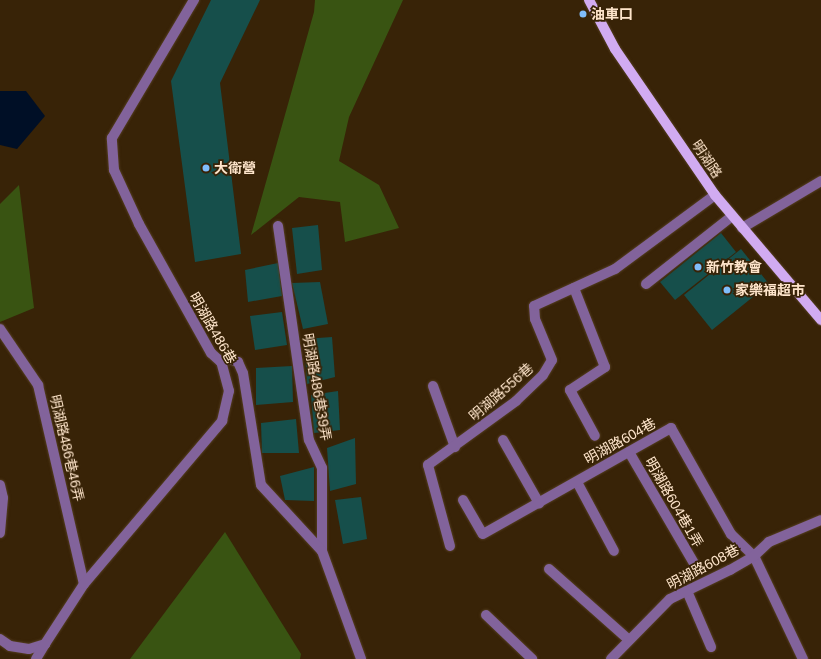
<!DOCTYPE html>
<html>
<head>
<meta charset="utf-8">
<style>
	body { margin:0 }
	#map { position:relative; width:821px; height:659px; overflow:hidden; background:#382307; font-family:Arial,"Noto Sans TC",sans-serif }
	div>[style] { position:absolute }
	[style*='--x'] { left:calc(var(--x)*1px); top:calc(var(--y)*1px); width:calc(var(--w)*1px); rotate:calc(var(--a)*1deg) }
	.green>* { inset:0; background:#395412 }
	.water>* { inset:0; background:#000f26 }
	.building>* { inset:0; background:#164f4b }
	.roads { filter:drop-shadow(0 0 1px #543e22) drop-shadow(0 0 1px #543e22) }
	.minor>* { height:10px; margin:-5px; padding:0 5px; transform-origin:5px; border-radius:5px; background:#82639b }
	.major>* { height:10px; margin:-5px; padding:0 5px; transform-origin:5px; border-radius:5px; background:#d1abf1 }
	.dots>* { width:11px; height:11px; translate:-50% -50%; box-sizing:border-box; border:2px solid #382307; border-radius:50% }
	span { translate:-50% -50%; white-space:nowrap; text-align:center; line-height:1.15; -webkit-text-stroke:3.5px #382307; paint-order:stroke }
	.poi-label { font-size:14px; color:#fee5cb; font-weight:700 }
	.left { translate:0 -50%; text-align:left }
	.street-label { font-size:14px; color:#fee5cb }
</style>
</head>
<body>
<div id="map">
	<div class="green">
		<div style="clip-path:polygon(315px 0,403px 0,349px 117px,339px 161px,379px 185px,399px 228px,345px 242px,340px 202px,299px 197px,251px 235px,314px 12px)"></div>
		<div style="clip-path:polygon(19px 185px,34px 308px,0 322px,0 204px)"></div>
		<div style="clip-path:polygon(225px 532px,301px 654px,300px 659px,130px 659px)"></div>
	</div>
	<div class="water">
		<div style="clip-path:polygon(0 91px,26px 91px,45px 116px,17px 149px,0 145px)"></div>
	</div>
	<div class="building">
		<div style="clip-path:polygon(211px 0,260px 0,220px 83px,241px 254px,195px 262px,171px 81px)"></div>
		<div style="clip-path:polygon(318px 225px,322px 270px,297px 274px,292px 228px)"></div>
		<div style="clip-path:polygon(721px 233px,736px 252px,675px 300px,660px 282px)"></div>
		<div style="clip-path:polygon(741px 249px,769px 284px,712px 330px,684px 295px)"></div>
		<div style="clip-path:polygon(278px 263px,282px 296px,248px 302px,245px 270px)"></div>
		<div style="clip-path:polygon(320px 282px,328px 324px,303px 329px,292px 283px)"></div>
		<div style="clip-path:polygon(282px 312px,287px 345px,255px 350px,250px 316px)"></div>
		<div style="clip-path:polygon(332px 337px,335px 377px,307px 384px,304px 339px)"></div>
		<div style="clip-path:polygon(292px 366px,293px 402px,256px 405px,256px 368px)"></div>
		<div style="clip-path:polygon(338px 391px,340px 430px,314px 433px,311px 395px)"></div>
		<div style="clip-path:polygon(296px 419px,299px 453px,262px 453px,261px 423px)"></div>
		<div style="clip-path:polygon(355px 438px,356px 484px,330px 491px,327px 448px)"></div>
		<div style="clip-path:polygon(314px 467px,314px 501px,285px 500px,280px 476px)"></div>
		<div style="clip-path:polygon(361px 497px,367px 539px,343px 544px,335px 500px)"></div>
	</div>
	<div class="roads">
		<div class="minor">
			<div style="--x:278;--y:226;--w:216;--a:81.8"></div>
			<div style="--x:309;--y:440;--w:31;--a:65"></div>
			<div style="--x:322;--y:468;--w:83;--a:90"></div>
			<div style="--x:742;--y:228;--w:92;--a:-30.7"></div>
			<div style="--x:646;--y:284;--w:110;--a:-38.3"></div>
			<div style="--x:574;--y:288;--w:85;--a:68.6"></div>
			<div style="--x:605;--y:367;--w:42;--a:146.7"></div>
			<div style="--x:570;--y:390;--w:52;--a:61.5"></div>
			<div style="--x:0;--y:329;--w:68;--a:55.8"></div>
			<div style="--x:38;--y:385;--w:204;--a:77"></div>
			<div style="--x:221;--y:362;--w:8;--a:-30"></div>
			<div style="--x:228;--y:358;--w:11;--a:22"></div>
			<div style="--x:238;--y:362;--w:12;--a:66"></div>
			<div style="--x:243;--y:373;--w:113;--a:80.9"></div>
			<div style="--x:261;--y:485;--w:90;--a:47.3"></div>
			<div style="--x:322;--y:551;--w:115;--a:70.1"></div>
			<div style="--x:433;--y:386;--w:65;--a:70.2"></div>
			<div style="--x:503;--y:440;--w:73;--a:60.3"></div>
			<div style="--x:629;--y:452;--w:131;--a:59.7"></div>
			<div style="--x:577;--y:482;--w:78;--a:61.8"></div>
			<div style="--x:0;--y:485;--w:13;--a:77"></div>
			<div style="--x:3;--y:498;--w:35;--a:95"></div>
			<div style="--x:463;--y:500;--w:39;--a:60"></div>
			<div style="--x:483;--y:534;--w:216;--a:-29.4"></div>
			<div style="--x:671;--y:428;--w:122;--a:60.5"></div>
			<div style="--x:731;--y:534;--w:32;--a:44"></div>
			<div style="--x:754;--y:556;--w:114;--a:64.6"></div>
			<div style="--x:450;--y:546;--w:84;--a:-105.2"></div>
			<div style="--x:428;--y:465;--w:109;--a:-36"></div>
			<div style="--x:516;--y:401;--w:37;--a:-44"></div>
			<div style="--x:543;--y:375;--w:17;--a:-59"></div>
			<div style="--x:552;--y:360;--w:44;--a:-112.5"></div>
			<div style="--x:535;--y:319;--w:13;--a:-94"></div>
			<div style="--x:534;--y:306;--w:89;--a:-24.6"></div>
			<div style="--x:615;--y:269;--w:124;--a:-36.5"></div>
			<div style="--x:549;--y:569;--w:107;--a:41.6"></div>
			<div style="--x:687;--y:591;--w:61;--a:66.8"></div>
			<div style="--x:486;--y:615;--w:64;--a:43.7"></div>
			<div style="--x:0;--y:639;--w:12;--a:35"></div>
			<div style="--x:10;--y:646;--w:19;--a:9"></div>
			<div style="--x:29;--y:649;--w:17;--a:-17"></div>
			<div style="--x:45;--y:644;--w:72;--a:-57"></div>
			<div style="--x:84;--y:584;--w:214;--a:-49.7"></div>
			<div style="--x:222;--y:421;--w:31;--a:-77"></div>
			<div style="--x:229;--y:391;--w:30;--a:-105"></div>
			<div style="--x:221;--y:362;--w:13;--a:-138"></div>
			<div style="--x:211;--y:353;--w:148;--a:-119.2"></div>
			<div style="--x:139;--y:224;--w:60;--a:-114.8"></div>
			<div style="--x:114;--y:170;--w:32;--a:-94"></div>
			<div style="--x:112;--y:138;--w:161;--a:-59.3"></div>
			<div style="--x:36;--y:659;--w:17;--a:-59"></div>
			<div style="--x:611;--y:659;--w:84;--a:-45.5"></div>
			<div style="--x:670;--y:599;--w:67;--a:-25.8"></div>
			<div style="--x:730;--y:570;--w:28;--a:-30"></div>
			<div style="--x:754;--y:556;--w:21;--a:-43"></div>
			<div style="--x:769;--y:542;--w:56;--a:-22.9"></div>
		</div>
		<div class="major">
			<div style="--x:589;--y:0;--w:55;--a:62"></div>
			<div style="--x:615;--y:49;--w:177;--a:55.6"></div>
			<div style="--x:715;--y:195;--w:164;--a:49.7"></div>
		</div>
	</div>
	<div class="dots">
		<div style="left:583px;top:14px;background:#80bdfa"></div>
		<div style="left:206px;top:168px;background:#80bdfa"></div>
		<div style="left:698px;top:267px;background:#80bdfa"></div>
		<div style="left:727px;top:290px;background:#80bdfa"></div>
	</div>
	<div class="poi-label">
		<span class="left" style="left:591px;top:14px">油車口</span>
		<span class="left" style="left:214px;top:168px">大衛營</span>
		<span class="left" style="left:706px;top:267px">新竹教會</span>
		<span class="left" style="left:735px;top:290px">家樂福超市</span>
	</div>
	<div class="street-label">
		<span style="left:707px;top:159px;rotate:56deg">明湖路</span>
		<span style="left:213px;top:328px;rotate:60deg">明湖路486巷</span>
		<span style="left:317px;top:387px;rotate:80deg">明湖路486巷39弄</span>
		<span style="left:501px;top:392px;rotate:-41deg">明湖路556巷</span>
		<span style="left:620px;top:441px;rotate:-29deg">明湖路604巷</span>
		<span style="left:67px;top:448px;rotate:77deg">明湖路486巷46弄</span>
		<span style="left:674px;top:502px;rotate:60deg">明湖路604巷1弄</span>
		<span style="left:703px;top:567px;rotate:-28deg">明湖路608巷</span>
	</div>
</div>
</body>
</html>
